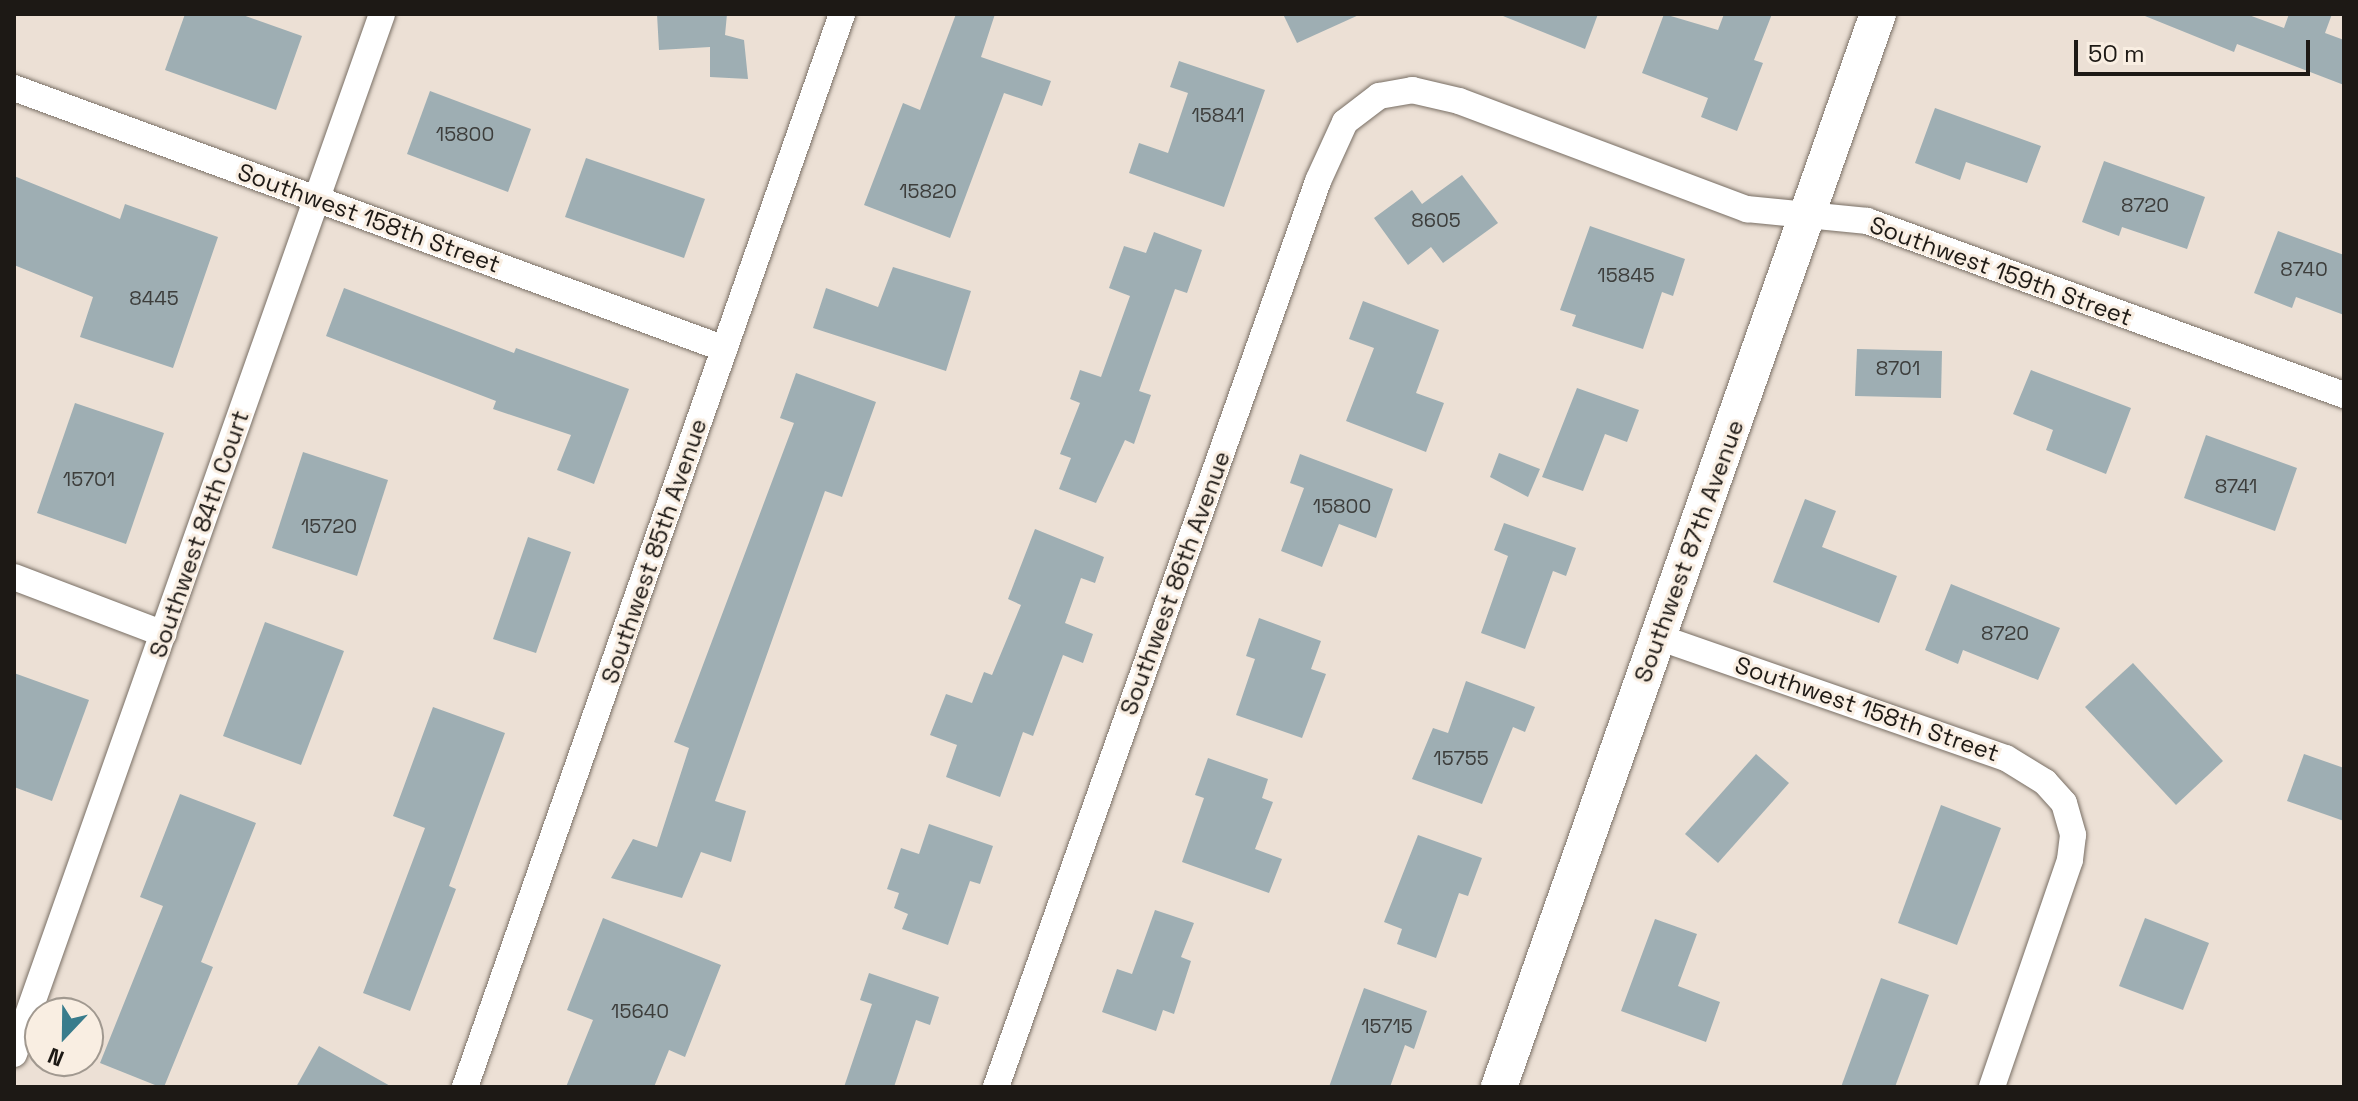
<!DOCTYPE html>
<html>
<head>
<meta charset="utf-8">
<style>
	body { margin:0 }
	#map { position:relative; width:2358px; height:1101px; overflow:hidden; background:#ece0d5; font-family:"Space Grotesk",sans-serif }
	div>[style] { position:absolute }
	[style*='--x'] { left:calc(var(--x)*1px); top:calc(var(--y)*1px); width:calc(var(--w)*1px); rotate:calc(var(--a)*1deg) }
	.building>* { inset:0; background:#9eaeb3 }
	.roads { filter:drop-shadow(0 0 2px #796f65) drop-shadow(0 0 2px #796f65) }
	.street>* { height:26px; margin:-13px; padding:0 13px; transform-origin:13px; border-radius:13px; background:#fff }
	.secondary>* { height:36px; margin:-18px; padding:0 18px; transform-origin:18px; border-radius:18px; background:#fff }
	span { translate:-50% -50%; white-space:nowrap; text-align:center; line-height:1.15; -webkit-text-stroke:6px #f9eee2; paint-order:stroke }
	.number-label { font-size:20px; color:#3d3e3c }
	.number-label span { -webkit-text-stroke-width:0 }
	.street-label { font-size:24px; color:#1d1915 }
	.frame { position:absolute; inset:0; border:16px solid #1d1915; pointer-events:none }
	.north { position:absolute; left:24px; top:997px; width:80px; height:80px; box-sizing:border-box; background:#f9eee2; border:2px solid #a19990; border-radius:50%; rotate:202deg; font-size:22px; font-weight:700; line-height:32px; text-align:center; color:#1d1915 }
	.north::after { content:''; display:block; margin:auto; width:28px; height:36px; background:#397c8c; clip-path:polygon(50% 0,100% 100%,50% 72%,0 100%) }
	.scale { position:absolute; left:2074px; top:40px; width:236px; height:36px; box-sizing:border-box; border:4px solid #1d1915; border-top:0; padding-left:10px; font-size:24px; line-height:28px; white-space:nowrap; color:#1d1915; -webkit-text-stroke:6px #f9eee2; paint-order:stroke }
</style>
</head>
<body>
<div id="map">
	<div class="building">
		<div style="clip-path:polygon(185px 14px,240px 14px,302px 36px,276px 110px,165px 70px)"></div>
		<div style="clip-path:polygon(657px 14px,727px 14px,725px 35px,744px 40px,748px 79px,710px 77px,710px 47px,659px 50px)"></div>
		<div style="clip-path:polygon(956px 14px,995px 14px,981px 57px,1051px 81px,1042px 106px,1004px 93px,950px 238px,864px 205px,903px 103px,920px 110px)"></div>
		<div style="clip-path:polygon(1283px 14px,1361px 14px,1297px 43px)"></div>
		<div style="clip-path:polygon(1498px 14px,1598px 14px,1585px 49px)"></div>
		<div style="clip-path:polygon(1664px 14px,1718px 30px,1724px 14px,1772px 14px,1754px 60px,1763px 63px,1737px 131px,1701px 117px,1708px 98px,1642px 73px)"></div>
		<div style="clip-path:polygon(2140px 14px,2246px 14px,2284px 28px,2289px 14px,2332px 14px,2325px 33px,2344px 40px,2344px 85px,2237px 44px,2234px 52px)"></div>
		<div style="clip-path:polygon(1179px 61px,1265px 90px,1224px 207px,1129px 173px,1139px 143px,1168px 153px,1188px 93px,1170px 87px)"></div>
		<div style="clip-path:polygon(430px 91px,531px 129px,508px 192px,407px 154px)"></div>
		<div style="clip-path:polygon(1935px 108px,2041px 146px,2027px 183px,1966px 162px,1960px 180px,1915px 163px)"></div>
		<div style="clip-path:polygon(586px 158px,705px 199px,684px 258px,565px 217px)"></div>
		<div style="clip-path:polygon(2104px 161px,2205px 197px,2187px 249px,2122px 227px,2119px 236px,2082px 222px)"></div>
		<div style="clip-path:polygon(1462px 175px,1498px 223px,1443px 263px,1431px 247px,1408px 265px,1374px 218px,1412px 190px,1422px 204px)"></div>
		<div style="clip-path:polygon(14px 176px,120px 219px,125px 204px,218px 237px,173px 368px,80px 337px,93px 297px,14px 265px)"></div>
		<div style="clip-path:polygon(1590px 226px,1685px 259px,1673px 296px,1662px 292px,1643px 349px,1572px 326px,1576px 315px,1560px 310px)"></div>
		<div style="clip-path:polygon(2278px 231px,2344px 255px,2344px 315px,2296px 297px,2292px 308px,2254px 293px)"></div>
		<div style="clip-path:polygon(1154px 232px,1202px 250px,1187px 293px,1175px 289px,1139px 391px,1151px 395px,1134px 444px,1125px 440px,1096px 503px,1059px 489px,1071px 458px,1060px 454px,1080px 403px,1070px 399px,1080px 370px,1101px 377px,1130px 296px,1109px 288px,1124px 246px,1146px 253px)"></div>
		<div style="clip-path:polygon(893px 267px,971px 291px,946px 371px,813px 328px,826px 288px,878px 307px)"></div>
		<div style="clip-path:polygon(344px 288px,514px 353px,516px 348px,629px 389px,594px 484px,557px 470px,571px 435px,493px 409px,496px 401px,326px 336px)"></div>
		<div style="clip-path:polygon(1363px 301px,1439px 330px,1416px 393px,1444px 403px,1426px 452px,1346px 421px,1374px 348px,1349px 339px)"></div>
		<div style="clip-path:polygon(1857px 349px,1942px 351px,1941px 398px,1855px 396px)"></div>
		<div style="clip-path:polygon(2031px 370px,2131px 408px,2106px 474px,2046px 450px,2053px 430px,2013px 414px)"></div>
		<div style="clip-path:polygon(796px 373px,876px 402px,842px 497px,825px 491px,715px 801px,746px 811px,731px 862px,701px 852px,682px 898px,611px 878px,633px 839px,657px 847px,689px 748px,674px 742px,794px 423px,780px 418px)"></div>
		<div style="clip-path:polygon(1577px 388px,1639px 410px,1627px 442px,1605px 434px,1583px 491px,1542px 477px)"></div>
		<div style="clip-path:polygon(75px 403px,164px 433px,126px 544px,37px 513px)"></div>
		<div style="clip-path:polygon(2206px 435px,2297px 468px,2275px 531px,2184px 498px)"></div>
		<div style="clip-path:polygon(303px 452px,388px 480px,357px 576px,272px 548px)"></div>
		<div style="clip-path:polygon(1499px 453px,1540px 469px,1528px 497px,1490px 477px)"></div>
		<div style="clip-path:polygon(1300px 454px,1393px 489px,1376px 538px,1339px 524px,1322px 567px,1281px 551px,1304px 488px,1290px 483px)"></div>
		<div style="clip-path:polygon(1805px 499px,1836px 511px,1822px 547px,1897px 576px,1879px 623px,1773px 582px)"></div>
		<div style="clip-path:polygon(1504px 523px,1576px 548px,1566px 576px,1553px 571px,1525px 649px,1481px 633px,1508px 556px,1494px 550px)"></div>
		<div style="clip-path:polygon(1035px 529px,1104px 557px,1095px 583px,1081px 578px,1065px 623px,1093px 634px,1083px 663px,1063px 655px,1033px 736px,1023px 732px,1000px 797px,946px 777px,957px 745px,930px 735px,946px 694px,972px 703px,984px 672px,992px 675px,1021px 605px,1008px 599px)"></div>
		<div style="clip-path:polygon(528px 537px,571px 552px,536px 653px,493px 639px)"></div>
		<div style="clip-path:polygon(1951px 584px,2060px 628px,2038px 680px,1963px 650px,1958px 664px,1925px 650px)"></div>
		<div style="clip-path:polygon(1259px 618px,1321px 641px,1311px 669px,1326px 674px,1302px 738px,1236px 715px,1255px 659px,1246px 656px)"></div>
		<div style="clip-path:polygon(265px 622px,344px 651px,301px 765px,223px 736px)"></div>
		<div style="clip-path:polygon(2133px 663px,2223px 761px,2176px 805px,2085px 707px)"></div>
		<div style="clip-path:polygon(14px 673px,89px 700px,52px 801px,14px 787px)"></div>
		<div style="clip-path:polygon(1466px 681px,1535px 707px,1525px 732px,1513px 727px,1482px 804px,1412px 779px,1433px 728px,1448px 733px)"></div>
		<div style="clip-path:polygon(433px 707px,505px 733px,449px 886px,456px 889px,410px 1011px,363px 993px,425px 828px,393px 816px)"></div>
		<div style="clip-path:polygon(1756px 754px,1789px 783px,1718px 863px,1685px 834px)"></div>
		<div style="clip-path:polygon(2304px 754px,2344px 768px,2344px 821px,2287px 801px)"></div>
		<div style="clip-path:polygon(1208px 758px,1268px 779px,1262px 798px,1273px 802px,1255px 849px,1282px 859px,1269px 893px,1182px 862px,1204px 798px,1195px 795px)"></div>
		<div style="clip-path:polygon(180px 794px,256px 823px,201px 962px,213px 967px,164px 1087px,160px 1087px,100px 1063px,163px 906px,140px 897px)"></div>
		<div style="clip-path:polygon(1941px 805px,2001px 828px,1957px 945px,1898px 923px)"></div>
		<div style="clip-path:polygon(929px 824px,993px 846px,980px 884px,970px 881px,948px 945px,902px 929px,908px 914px,894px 908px,899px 893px,887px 889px,901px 848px,919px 854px)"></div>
		<div style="clip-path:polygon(1418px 835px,1482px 858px,1468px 896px,1459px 893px,1436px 958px,1397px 944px,1402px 929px,1384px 922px)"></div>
		<div style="clip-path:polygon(1155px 910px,1194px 923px,1181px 957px,1191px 961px,1174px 1014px,1163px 1010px,1156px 1031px,1102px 1012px,1117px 969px,1132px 974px)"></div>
		<div style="clip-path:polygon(603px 918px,721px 965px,685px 1057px,669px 1050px,654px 1087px,566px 1087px,593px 1020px,567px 1010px)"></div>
		<div style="clip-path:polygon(2145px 918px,2209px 943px,2183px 1010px,2119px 986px)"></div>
		<div style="clip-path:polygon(1655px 919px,1697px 934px,1678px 986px,1720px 1002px,1706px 1042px,1621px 1011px)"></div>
		<div style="clip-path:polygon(869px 973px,939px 997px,930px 1025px,916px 1020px,894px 1087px,844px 1087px,872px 1004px,860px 1000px)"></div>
		<div style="clip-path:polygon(1881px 978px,1929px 995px,1895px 1087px,1841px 1087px)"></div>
		<div style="clip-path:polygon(1364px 988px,1427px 1011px,1414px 1049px,1405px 1045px,1390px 1087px,1329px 1087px)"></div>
		<div style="clip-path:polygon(319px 1046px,392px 1087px,296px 1087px)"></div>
	</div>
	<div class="roads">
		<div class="street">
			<div style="--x:14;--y:88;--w:757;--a:20.16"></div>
			<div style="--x:14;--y:577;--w:160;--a:20.8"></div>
			<div style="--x:1658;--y:637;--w:368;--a:19.2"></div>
			<div style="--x:2006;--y:758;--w:46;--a:31.6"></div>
			<div style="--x:2045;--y:782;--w:28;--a:48"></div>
			<div style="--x:2064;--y:803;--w:33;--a:74"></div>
			<div style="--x:2073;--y:835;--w:25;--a:97"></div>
			<div style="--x:2070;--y:860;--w:240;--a:109"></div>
			<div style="--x:14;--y:1054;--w:1103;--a:-70.51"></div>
			<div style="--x:465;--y:1087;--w:1137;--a:-70.64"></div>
			<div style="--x:996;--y:1087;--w:962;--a:-70.43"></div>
			<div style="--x:1318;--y:181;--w:65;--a:-65.4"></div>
			<div style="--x:1345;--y:122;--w:43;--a:-37.4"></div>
			<div style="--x:1379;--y:96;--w:34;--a:-10"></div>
			<div style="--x:1412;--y:90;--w:48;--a:13.2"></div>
			<div style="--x:1459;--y:101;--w:308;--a:20.6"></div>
			<div style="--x:1747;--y:209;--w:121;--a:5.7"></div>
			<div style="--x:1867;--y:221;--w:508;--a:20.04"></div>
		</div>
		<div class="secondary">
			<div style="--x:1499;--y:1087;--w:1138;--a:-70.55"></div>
		</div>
	</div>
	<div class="number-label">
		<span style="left:1218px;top:115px">15841</span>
		<span style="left:465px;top:134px">15800</span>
		<span style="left:928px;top:191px">15820</span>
		<span style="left:2145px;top:205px">8720</span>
		<span style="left:1436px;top:220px">8605</span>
		<span style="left:2304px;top:269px">8740</span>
		<span style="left:1626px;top:275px">15845</span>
		<span style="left:154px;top:298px">8445</span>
		<span style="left:1898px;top:368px">8701</span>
		<span style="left:89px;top:479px">15701</span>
		<span style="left:2236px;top:486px">8741</span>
		<span style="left:1342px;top:506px">15800</span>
		<span style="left:329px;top:526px">15720</span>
		<span style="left:2005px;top:633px">8720</span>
		<span style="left:1461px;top:758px">15755</span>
		<span style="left:640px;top:1011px">15640</span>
		<span style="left:1387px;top:1026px">15715</span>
	</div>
	<div class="street-label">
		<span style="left:369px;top:218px;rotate:20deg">Southwest 158th Street</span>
		<span style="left:2001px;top:271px;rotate:20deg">Southwest 159th Street</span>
		<span style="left:199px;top:534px;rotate:-71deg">Southwest 84th Court</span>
		<span style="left:654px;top:551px;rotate:-71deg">Southwest 85th Avenue</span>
		<span style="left:1689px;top:551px;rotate:-70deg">Southwest 87th Avenue</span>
		<span style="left:1175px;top:583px;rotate:-70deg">Southwest 86th Avenue</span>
		<span style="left:1867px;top:709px;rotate:19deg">Southwest 158th Street</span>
	</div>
	<div class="frame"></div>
	<div class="north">N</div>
	<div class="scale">50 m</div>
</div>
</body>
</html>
